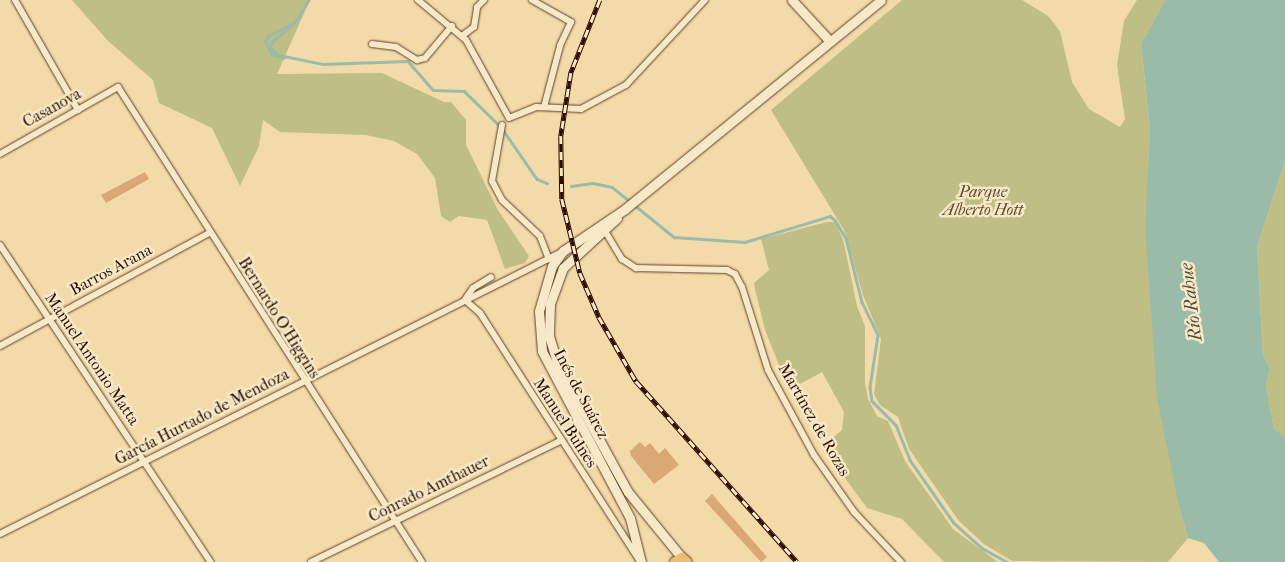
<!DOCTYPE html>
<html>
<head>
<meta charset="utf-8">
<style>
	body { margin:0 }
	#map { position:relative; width:1285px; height:562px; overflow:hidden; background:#f3dba9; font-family:"IM FELL French Canon",serif }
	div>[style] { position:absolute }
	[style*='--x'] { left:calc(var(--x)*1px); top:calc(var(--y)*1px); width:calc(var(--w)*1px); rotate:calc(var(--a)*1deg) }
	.green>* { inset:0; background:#bfbe85 }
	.water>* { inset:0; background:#9bbba9 }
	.stream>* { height:2.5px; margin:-1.25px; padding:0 1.25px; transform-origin:1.25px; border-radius:1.25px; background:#9bbba9 }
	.building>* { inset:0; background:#daa877 }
	.roads { filter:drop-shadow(0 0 1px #5e3f2a) drop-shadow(0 0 1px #5e3f2a) }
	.minor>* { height:6px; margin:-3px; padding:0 3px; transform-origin:3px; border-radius:3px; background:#f7e8c7 }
	.tertiary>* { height:9px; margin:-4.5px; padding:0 4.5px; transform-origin:4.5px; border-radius:4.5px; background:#f7e8c7 }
	.secondary>* { height:9px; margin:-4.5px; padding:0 4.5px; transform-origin:4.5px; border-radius:4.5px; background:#f7e8c7 }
	.primary>* { height:10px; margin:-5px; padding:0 5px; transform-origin:5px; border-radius:5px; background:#eabe74 }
	.rail>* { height:4.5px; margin-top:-2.25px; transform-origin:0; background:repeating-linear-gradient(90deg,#f7e8c7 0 8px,#2c0b00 0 16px); box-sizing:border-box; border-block:1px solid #2c0b00 }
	span { translate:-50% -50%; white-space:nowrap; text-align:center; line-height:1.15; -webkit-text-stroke:5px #f7e8c7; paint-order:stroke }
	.street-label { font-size:16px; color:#2c0b00 }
	.park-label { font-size:16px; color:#5f4a2f; font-style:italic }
	.water-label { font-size:18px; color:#53493b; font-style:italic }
</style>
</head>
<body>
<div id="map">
	<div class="green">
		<div style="clip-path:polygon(72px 0,310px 0,277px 74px,382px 73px,444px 102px,451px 102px,466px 120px,466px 145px,498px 210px,529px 256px,525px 263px,505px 269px,487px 220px,459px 216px,450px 222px,441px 216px,435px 178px,417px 154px,394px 141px,366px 135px,280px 132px,263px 120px,259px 146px,240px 186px,212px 128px,159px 103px,153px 80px,108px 41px)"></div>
		<div style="clip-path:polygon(902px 0,1022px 0,1048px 16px,1060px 31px,1072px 82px,1089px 109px,1120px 127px,1125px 119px,1117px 65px,1124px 21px,1137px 0,1165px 0,1141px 44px,1150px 129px,1148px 173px,1179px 507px,1188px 538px,1168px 562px,1012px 561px,984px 544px,959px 521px,909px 449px,898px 417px,880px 405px,874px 394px,881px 339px,863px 295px,844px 230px,771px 110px)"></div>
		<div style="clip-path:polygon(1285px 161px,1285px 436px,1274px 429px,1266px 386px,1270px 368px,1263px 355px,1257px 247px)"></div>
		<div style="clip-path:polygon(827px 222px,835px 222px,843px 239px,857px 306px,865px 326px,865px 382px,868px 399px,877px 416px,888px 421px,905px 461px,953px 529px,998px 562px,944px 562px,902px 519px,867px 508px,822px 447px,842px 430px,844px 412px,822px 372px,789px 390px,765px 330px,755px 289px,754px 283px,769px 270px,761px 239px)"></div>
	</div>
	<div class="water">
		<div style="clip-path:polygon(1165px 0,1285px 0,1285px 161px,1257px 247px,1263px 355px,1270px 368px,1266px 386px,1274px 429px,1285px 436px,1285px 562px,1219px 562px,1204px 543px,1188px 538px,1179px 507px,1157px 398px,1145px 227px,1150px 129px,1141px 44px)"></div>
	</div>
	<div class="stream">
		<div style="--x:309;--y:0;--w:26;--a:121"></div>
		<div style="--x:296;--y:22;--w:31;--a:140"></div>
		<div style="--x:272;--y:42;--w:6;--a:108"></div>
		<div style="--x:270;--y:48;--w:11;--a:38"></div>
		<div style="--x:279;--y:55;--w:45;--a:11.6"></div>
		<div style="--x:323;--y:64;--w:85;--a:-2"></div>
		<div style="--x:408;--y:61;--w:38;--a:49"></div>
		<div style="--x:433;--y:90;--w:31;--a:2"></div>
		<div style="--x:464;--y:91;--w:52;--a:44.2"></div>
		<div style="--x:501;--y:127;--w:63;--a:55.3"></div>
		<div style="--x:537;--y:179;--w:11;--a:22"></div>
		<div style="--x:284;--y:58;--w:12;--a:-166"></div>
		<div style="--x:272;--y:55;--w:15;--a:-118"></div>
		<div style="--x:265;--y:42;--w:7;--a:-63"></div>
		<div style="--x:268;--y:36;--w:27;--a:-27"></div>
		<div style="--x:571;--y:186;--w:22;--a:-8"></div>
		<div style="--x:593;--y:183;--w:19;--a:12"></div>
		<div style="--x:612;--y:187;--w:80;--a:38.9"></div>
		<div style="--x:674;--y:237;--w:71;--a:4"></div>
		<div style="--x:745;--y:242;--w:89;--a:-17"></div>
		<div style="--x:830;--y:216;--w:6;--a:39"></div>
		<div style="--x:835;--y:220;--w:21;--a:59"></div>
		<div style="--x:846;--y:238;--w:66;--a:76"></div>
		<div style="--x:862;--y:302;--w:37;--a:64"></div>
		<div style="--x:878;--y:335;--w:53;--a:98.7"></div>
		<div style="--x:870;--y:387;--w:14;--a:82"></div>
		<div style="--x:872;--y:401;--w:34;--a:45"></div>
		<div style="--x:896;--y:425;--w:38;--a:68"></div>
		<div style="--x:910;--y:460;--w:77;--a:55.1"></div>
		<div style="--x:954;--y:523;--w:38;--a:42"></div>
		<div style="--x:982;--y:548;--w:29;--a:29"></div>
	</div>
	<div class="building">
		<div style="clip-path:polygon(145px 172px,149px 179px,106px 203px,101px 195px)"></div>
		<div style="clip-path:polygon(640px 442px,645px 447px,650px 443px,659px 454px,665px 448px,679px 465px,654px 484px,631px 456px,630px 451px)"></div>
		<div style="clip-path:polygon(712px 494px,767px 557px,761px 562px,705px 501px)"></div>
	</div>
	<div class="roads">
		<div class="minor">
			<div style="--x:15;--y:0;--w:127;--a:60.2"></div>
			<div style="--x:418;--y:0;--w:62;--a:39.8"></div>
			<div style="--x:466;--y:40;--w:89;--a:61.1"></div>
			<div style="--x:509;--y:118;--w:29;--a:-22"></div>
			<div style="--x:536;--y:107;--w:45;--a:2.5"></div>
			<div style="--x:581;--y:109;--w:51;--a:-28.1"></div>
			<div style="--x:626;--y:85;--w:116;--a:-47.1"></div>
			<div style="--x:532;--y:0;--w:45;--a:29.4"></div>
			<div style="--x:571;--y:22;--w:26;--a:115"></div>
			<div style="--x:560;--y:46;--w:63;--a:104.7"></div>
			<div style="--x:462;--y:36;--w:15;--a:-37"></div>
			<div style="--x:474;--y:27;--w:20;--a:-81"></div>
			<div style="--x:477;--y:7;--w:10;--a:-45"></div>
			<div style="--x:372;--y:44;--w:24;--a:7"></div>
			<div style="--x:396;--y:47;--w:25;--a:32"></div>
			<div style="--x:417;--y:60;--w:8;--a:-14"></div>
			<div style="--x:425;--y:58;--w:42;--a:-49.8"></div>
			<div style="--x:502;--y:125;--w:57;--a:100.1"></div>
			<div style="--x:492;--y:181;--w:21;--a:62"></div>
			<div style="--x:502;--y:200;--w:52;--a:43.5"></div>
			<div style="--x:540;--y:236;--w:25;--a:69"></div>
			<div style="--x:0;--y:154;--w:136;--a:-29.6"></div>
			<div style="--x:118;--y:87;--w:564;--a:57.38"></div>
			<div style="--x:605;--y:231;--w:33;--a:59"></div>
			<div style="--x:622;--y:259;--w:17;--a:33"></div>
			<div style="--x:636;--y:268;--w:91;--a:1.3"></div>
			<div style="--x:727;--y:270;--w:9;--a:27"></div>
			<div style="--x:735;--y:274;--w:15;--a:62"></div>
			<div style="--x:742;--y:287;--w:87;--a:72.6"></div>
			<div style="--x:768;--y:370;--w:97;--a:61.6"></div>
			<div style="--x:814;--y:455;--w:70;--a:54.9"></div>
			<div style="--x:854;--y:512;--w:69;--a:46.8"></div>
			<div style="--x:0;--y:245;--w:381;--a:56.4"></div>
			<div style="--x:466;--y:298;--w:12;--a:-55"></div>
			<div style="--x:473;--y:288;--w:21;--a:-31"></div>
			<div style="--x:465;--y:300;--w:20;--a:41"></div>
			<div style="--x:480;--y:313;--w:294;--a:57.2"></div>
			<div style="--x:0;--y:346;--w:238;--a:-28.4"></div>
			<div style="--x:0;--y:534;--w:627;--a:-26.65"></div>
			<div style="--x:311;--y:562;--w:277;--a:-25.9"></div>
		</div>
		<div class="tertiary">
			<div style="--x:792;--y:0;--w:52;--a:47.4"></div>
		</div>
		<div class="secondary">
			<div style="--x:617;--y:218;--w:74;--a:137.2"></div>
			<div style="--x:563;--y:268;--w:38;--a:110"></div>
			<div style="--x:550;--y:304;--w:32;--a:92"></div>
			<div style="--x:549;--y:336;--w:28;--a:73"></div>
			<div style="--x:557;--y:363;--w:147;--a:61.2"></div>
			<div style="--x:628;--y:492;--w:85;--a:50.7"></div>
			<div style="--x:641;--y:562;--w:45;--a:-104"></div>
			<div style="--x:630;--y:518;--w:189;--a:-117.8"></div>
			<div style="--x:542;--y:351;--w:40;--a:-94.3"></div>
			<div style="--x:539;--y:311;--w:47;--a:-73.9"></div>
			<div style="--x:552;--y:266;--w:19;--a:-54"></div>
			<div style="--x:563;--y:251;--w:75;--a:-34.1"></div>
			<div style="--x:625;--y:209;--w:330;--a:-39.2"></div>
		</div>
		<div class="primary">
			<div style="--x:675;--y:562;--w:8;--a:-30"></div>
			<div style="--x:682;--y:558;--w:6;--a:39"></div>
		</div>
	</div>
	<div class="rail">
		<div style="--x:600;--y:0;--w:79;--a:111.7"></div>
		<div style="--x:571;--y:73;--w:64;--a:99"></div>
		<div style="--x:561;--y:136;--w:63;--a:89.1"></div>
		<div style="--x:562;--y:199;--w:76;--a:76.3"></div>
		<div style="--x:580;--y:273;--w:48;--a:66.6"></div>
		<div style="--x:599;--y:317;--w:74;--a:60"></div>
		<div style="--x:636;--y:381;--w:242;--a:48.3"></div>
	</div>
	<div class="street-label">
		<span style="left:52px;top:108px;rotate:-29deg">Casanova</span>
		<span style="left:111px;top:270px;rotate:-28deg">Barros Arana</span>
		<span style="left:279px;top:318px;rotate:58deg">Bernardo O'Higgins</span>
		<span style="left:92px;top:359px;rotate:56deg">Manuel Antonio Matta</span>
		<span style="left:581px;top:394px;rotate:62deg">Inés de Suárez</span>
		<span style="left:202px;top:417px;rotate:-27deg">García Hurtado de Mendoza</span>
		<span style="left:814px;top:420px;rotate:60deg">Martínez de Rozas</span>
		<span style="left:565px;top:423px;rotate:57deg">Manuel Bulnes</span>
		<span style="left:429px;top:489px;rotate:-26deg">Conrado Amthauer</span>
	</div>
	<div class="park-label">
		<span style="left:983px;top:201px">Parque<br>Alberto Hott</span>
	</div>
	<div class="water-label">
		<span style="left:1192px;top:302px;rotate:-97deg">Río Rahue</span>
	</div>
</div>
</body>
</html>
